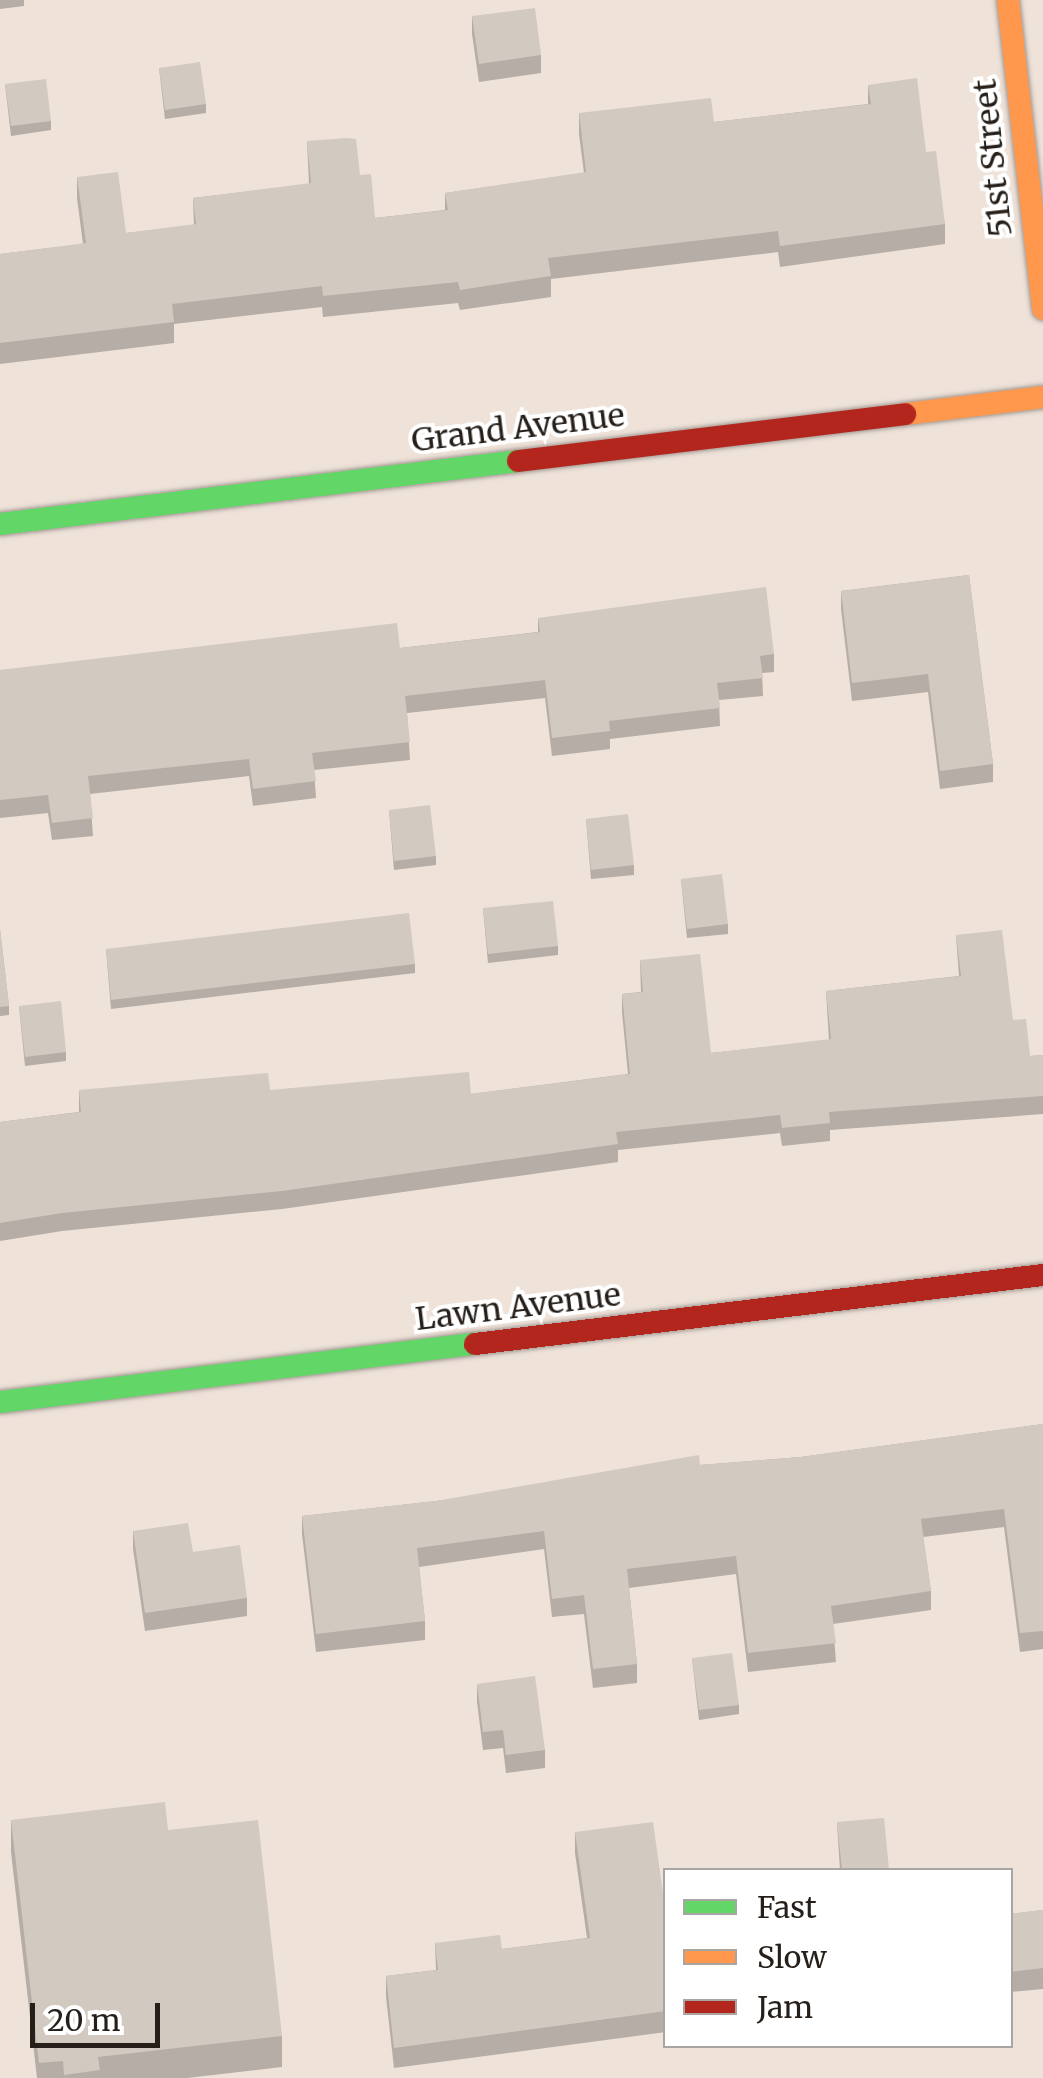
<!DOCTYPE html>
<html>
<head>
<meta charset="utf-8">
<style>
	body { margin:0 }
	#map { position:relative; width:1043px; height:2078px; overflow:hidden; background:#eee2d9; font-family:Merriweather,serif }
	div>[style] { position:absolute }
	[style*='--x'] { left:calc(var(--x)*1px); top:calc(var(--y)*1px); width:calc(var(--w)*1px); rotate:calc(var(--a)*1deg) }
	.roads { filter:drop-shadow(0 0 2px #a39a93) drop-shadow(0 0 2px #a39a93) }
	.fast>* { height:22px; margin:-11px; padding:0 11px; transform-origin:11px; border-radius:11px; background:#63d668 }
	.slow>* { height:22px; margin:-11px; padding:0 11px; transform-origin:11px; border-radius:11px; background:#ff974d }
	.jam>* { height:22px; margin:-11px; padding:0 11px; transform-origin:11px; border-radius:11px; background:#b3261e }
	.wall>* { inset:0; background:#b5ada6 }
	.building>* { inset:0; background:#d2c9c1 }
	span { translate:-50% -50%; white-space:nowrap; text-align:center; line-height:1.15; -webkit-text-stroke:8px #fff; paint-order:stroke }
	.street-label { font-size:32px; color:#261e18 }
	.legend { position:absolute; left:663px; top:1868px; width:350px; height:180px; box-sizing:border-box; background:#fff; border:2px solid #a8a5a3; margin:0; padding:12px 18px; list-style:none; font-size:30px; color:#261e18 }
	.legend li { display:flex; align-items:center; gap:20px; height:50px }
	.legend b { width:50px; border:2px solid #a8a5a3 }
	.scale { position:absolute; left:30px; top:2003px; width:130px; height:45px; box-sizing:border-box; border:5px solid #261e18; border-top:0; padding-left:12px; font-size:30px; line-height:35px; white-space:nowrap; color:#261e18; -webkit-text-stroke:8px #fff; paint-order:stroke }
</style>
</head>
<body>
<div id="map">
	<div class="roads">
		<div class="fast">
			<div style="--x:0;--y:524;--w:522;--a:-6.93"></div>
			<div style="--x:0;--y:1402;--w:479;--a:-7"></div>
		</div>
		<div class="slow">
			<div style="--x:1008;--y:0;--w:311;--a:83.5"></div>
			<div style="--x:905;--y:414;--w:139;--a:-7"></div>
		</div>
		<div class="jam">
			<div style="--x:518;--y:461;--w:390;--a:-6.9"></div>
			<div style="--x:475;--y:1344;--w:572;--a:-6.93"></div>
		</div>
	</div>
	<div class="wall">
		<div style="clip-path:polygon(0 0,24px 0,24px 6px,0 9px)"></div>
		<div style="clip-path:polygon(472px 16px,541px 55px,541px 73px,479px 82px,472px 34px)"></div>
		<div style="clip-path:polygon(159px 68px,206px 104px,206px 113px,165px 119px)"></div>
		<div style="clip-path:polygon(5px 84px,51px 121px,51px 130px,11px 136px)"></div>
		<div style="clip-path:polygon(868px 85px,926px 152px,945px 224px,945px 244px,780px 267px,778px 252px,551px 279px,551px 297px,460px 310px,458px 303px,323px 317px,322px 307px,174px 324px,174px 343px,0 364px,0 254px,83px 244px,77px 198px,77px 177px,126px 233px,194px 225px,193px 198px,309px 184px,307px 141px,360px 175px,375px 218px,445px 210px,445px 193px,584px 173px,579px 134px,579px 113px,714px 122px,868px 104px)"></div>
		<div style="clip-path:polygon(969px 575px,993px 764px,993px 782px,940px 789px,928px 692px,852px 701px,841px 609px,841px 591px)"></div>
		<div style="clip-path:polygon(538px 618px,774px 654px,774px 672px,762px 673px,763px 696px,719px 700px,720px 726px,610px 739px,610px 749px,552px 756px,545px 698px,407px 713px,410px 760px,314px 770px,316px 798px,253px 806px,249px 776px,90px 794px,93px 836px,52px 840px,48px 813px,0 818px,0 670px,400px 648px,538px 632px)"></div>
		<div style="clip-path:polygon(389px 810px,436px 856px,436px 865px,394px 870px)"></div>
		<div style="clip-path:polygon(586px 819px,634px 865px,634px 875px,591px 879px)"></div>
		<div style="clip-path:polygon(681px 879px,728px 924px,728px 934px,687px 938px)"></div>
		<div style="clip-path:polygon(483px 908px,558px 946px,558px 955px,488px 963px)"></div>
		<div style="clip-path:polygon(0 929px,9px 1006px,9px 1015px,0 1016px)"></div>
		<div style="clip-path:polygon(956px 935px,1013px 1020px,1030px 1056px,1043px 1055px,1043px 1114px,830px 1130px,830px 1141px,782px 1146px,780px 1133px,618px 1150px,618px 1162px,282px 1209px,62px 1231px,0 1241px,0 1122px,79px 1112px,79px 1090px,270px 1090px,471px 1094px,628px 1074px,622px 1012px,622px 994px,641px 992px,640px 960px,711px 1053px,829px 1040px,826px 991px,959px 976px)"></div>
		<div style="clip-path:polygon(106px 949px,415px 964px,415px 973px,111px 1009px)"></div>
		<div style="clip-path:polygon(19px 1006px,66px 1052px,66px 1061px,25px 1066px)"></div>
		<div style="clip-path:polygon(1043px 1424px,1043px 1649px,1020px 1652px,1004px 1527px,923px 1537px,931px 1591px,931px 1610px,833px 1624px,836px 1662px,748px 1672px,736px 1574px,629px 1588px,637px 1664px,637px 1683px,593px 1688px,584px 1614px,552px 1617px,544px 1549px,419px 1567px,425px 1621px,425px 1640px,316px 1652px,302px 1534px,302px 1516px,436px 1501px,700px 1465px,801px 1457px)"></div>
		<div style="clip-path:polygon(133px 1531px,193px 1552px,247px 1598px,247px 1616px,145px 1631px,133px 1549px)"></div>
		<div style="clip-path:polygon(692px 1658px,739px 1705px,739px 1714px,699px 1720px)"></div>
		<div style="clip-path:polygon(477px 1684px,545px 1750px,545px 1768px,506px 1773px,503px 1748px,483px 1750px,477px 1702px)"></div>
		<div style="clip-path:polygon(11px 1820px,168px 1830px,282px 2036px,282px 2067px,187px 2078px,37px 2078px,11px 1852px)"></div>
		<div style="clip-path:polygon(837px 1822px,889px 1870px,840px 1870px)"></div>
		<div style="clip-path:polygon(575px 1832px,666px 1915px,666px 2032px,394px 2068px,386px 1997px,386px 1976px,436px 1970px,435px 1943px,502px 1949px,587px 1938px,575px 1853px)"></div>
		<div style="clip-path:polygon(1043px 1910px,1043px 1989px,1010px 1992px,1010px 1914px)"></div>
	</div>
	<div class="building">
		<div style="clip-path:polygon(535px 8px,541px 55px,479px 64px,472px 16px)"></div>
		<div style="clip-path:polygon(200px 62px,206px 104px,165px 110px,159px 68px)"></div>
		<div style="clip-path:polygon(917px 78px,926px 152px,936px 151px,945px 224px,780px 246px,778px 231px,548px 258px,551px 276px,460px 290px,458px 282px,323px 296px,322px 286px,172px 304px,174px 322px,0 343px,0 254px,86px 243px,77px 177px,118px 172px,126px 233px,196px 224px,193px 198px,311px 183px,307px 141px,347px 138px,356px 139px,360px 175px,371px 174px,375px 218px,448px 210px,445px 193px,586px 172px,579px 113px,711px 98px,714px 122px,871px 104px,868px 85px)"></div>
		<div style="clip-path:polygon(46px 79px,51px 121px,11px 126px,5px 84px)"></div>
		<div style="clip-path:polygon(969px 575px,993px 764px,940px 771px,928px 674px,852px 683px,841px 591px)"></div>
		<div style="clip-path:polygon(766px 587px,774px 654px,760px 656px,763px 678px,717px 683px,720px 708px,609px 721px,610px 731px,552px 738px,545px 680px,405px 696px,410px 742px,312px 753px,316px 781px,253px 789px,249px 759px,88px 776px,93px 818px,52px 823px,48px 795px,0 800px,0 670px,397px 623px,400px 648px,540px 632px,538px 618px)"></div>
		<div style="clip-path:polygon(430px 805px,436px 856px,394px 861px,389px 810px)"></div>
		<div style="clip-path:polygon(628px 814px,634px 865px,591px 870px,586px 819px)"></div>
		<div style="clip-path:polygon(722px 874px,728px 924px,687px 929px,681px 879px)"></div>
		<div style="clip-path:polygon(553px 901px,558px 946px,488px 954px,483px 908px)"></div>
		<div style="clip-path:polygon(409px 913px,415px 964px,111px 1000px,106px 949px)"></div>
		<div style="clip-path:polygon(0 929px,9px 1006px,0 1007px)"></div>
		<div style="clip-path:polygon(1002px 930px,1013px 1020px,1026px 1019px,1030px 1056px,1043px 1055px,1043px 1096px,829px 1112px,830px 1123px,782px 1128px,780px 1115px,616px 1132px,618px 1144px,282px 1191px,62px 1213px,0 1223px,0 1122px,81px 1112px,79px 1090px,268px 1073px,270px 1090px,469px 1072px,471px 1094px,630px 1074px,622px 994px,643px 992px,640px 960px,700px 954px,711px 1053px,831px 1039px,826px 991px,961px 976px,956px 935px)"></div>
		<div style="clip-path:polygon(61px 1001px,66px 1052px,25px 1057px,19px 1006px)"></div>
		<div style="clip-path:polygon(1043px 1424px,1043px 1631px,1020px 1633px,1004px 1509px,921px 1519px,931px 1591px,831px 1606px,836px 1643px,748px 1653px,736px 1556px,627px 1569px,637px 1664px,593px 1669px,584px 1595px,552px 1599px,544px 1531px,417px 1548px,425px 1621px,316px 1634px,302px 1516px,436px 1501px,699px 1455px,700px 1465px,801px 1457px)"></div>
		<div style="clip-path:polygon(188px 1523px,193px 1552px,240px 1545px,247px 1598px,145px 1613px,133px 1531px)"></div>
		<div style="clip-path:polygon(732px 1653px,739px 1705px,699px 1710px,692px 1658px)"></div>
		<div style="clip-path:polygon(535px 1676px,545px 1750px,506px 1755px,503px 1730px,483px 1732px,477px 1684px)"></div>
		<div style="clip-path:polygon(165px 1802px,168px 1830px,258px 1820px,282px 2036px,98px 2057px,100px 2070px,64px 2075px,63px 2061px,39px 2063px,11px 1820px)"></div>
		<div style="clip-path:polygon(884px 1818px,889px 1870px,842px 1870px,837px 1822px)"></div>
		<div style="clip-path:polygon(653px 1822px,666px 1915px,666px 2011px,394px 2048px,386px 1976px,438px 1970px,435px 1943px,500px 1935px,502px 1949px,590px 1938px,575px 1832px)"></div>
		<div style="clip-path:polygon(1043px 1910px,1043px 1968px,1010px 1972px,1010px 1914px)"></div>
	</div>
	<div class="street-label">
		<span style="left:993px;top:158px;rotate:-96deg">51st Street</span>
		<span style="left:518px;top:428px;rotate:-7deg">Grand Avenue</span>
		<span style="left:518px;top:1307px;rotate:-7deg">Lawn Avenue</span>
	</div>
	<ul class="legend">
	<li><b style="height:12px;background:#63d668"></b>Fast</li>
	<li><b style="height:12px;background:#ff974d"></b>Slow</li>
	<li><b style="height:12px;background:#b3261e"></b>Jam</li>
	</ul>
	<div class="scale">20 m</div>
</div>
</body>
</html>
